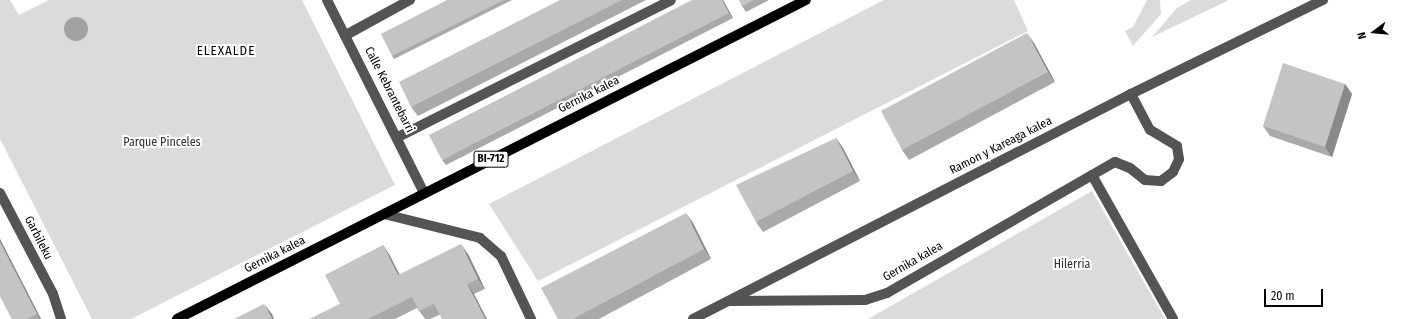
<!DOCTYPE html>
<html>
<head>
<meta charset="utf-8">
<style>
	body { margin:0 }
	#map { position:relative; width:1406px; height:319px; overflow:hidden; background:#fff; font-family:"Fira Sans Condensed",sans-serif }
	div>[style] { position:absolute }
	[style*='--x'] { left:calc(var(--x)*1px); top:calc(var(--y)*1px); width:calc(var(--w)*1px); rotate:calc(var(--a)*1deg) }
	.green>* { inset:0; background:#dbdbdb }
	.water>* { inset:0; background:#a2a2a2 }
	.round { border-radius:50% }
	.minor>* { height:10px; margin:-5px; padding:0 5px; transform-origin:5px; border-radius:5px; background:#545454 }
	.major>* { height:10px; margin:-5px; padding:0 5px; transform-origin:5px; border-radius:5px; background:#000 }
	.wall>* { inset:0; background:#a9a9a9 }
	.shaded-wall>* { inset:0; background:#898989 }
	.building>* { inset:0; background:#c4c4c4 }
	span { translate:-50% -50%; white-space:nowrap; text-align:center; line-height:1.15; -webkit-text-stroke:4px #fff; paint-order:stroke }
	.shield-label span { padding:1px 3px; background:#fff; border:1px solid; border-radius:3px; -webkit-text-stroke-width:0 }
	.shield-label { font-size:11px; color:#000; font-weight:700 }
	.street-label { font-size:12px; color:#000 }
	.park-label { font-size:12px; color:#323232 }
	.neighbourhood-label { font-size:13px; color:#000; letter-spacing:1px }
	.north { position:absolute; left:1354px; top:12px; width:40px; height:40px; -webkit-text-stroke:3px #fff; paint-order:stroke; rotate:254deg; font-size:11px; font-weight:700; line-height:16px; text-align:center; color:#000 }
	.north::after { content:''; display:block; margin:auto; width:14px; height:18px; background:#000; clip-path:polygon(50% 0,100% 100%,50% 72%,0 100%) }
	.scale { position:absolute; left:1264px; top:289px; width:59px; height:18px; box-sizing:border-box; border:2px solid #000; border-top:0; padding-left:5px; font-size:12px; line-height:14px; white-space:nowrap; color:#000; -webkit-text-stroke:3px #fff; paint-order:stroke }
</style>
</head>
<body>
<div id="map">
	<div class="green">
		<div style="clip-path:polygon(0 0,10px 0,19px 15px,49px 0,302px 0,395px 185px,131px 319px,92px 319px,0 139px)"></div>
		<div style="clip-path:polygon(884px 0,1014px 0,1028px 31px,538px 281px,489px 204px)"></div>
		<div style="clip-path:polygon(1147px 0,1160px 0,1161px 14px,1133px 46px,1125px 31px,1133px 27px)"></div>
		<div style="clip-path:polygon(1191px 0,1229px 0,1152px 37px,1177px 8px)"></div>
		<div style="clip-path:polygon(1092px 191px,1165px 319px,868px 319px)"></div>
	</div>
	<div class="water">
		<div class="round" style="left:64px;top:17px;width:24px;height:24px"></div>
	</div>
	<div class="minor">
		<div style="--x:327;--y:0;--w:216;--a:63.3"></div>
		<div style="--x:346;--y:35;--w:73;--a:-28.7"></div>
		<div style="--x:398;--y:137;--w:305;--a:-26.6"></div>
		<div style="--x:1092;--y:175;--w:165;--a:60.6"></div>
		<div style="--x:0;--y:193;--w:114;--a:62.3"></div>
		<div style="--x:53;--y:294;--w:26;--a:72"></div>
		<div style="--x:384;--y:214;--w:99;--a:14"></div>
		<div style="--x:480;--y:238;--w:28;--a:41"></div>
		<div style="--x:501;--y:256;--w:70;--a:64.5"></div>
		<div style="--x:730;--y:301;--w:135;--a:-0.4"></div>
		<div style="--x:865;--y:300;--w:23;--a:-18"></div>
		<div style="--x:887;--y:293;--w:263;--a:-29.9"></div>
		<div style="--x:1115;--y:162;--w:16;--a:22"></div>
		<div style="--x:1130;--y:168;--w:19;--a:39"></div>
		<div style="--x:1145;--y:180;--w:16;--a:4"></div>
		<div style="--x:1161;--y:181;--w:15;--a:-37"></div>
		<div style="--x:1173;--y:172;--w:14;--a:-65"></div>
		<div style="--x:1179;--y:159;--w:13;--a:-99"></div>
		<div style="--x:1177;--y:146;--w:31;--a:-149"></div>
		<div style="--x:1150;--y:130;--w:41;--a:-117.8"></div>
		<div style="--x:693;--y:319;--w:492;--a:-27.2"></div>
		<div style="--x:1131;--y:94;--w:214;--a:-26.1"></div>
	</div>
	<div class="major">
		<div style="--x:177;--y:319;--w:705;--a:-26.89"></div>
	</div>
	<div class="wall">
		<div style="clip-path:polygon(447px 0,512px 0,394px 59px,392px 56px)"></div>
		<div style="clip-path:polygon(560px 0,646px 0,418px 116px,411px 107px)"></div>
		<div style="clip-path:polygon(723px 0,733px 18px,446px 165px,442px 160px)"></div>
		<div style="clip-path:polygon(739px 0,769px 0,746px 12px,742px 6px)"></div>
		<div style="clip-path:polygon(1034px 43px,1055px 82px,909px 160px,902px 150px)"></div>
		<div style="clip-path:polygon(1345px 84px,1352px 94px,1332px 157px,1270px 136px,1263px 126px)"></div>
		<div style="clip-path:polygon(836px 138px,843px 148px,860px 181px,763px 232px,756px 222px)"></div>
		<div style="clip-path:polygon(693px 223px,711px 259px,599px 319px,558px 319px)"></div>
		<div style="clip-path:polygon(0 239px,41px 319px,12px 319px,0 296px)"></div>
		<div style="clip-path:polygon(383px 245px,390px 256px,400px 275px,468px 254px,485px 289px,474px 294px,439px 315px,430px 319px,425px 319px,417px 308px,395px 319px,310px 319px,340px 304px)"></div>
	</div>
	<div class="shaded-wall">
		<div style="clip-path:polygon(722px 0,723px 0,733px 18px,729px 13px)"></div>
		<div style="clip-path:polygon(1027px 33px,1034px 43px,1055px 82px,1048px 72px)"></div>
		<div style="clip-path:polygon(1345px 84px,1352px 94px,1332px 157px,1325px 147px)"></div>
		<div style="clip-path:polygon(836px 138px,843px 148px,860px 181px,853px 171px)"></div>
		<div style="clip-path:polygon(686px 213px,693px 223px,711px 259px,704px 249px)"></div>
		<div style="clip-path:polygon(0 239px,41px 319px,40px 319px,37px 314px,0 242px)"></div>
		<div style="clip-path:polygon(461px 244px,468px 254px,485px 289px,478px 279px)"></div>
		<div style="clip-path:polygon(383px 245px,390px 256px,405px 286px,398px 275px)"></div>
		<div style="clip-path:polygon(467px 284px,474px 294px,487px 319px,485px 319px)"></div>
		<div style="clip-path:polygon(264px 304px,272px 314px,274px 319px,272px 319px)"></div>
	</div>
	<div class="building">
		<div style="clip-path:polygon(447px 0,504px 0,392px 56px,381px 34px)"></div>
		<div style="clip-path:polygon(560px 0,622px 0,411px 107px,399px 82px)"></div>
		<div style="clip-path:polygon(692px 0,722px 0,729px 13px,442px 160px,429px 135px)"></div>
		<div style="clip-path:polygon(739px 0,754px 0,742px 6px)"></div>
		<div style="clip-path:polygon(1027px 33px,1048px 72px,902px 150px,881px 111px)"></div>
		<div style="clip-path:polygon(1283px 63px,1345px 84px,1325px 147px,1263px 126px)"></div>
		<div style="clip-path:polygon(836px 138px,853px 171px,756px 222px,736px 185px)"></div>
		<div style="clip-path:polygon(686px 213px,704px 249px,573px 319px,558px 319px,541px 288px)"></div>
		<div style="clip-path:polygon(0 242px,37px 314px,27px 319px,12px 319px,0 296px)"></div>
		<div style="clip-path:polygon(461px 244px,478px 279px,467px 284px,485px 319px,442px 319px,434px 304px,419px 311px,412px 297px,368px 319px,310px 319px,340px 304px,325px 275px,383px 245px,398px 275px)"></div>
		<div style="clip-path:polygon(264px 304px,272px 319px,234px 319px)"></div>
	</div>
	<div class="shield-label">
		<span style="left:491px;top:159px">BI-712</span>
	</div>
	<div class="street-label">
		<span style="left:389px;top:90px;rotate:63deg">Calle Kebrantebarri</span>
		<span style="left:589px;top:95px;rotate:-27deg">Gernika kalea</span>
		<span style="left:1001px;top:146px;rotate:-27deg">Ramon y Kareaga kalea</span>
		<span style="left:38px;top:238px;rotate:63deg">Garbileku</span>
		<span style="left:275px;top:255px;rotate:-27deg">Gernika kalea</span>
		<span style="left:913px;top:262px;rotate:-30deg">Gernika kalea</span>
	</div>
	<div class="park-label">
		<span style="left:162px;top:143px">Parque Pinceles</span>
		<span style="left:1072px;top:265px">Hilerria</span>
	</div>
	<div class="neighbourhood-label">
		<span style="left:226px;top:51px">ELEXALDE</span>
	</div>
	<div class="north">N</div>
	<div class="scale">20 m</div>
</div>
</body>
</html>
